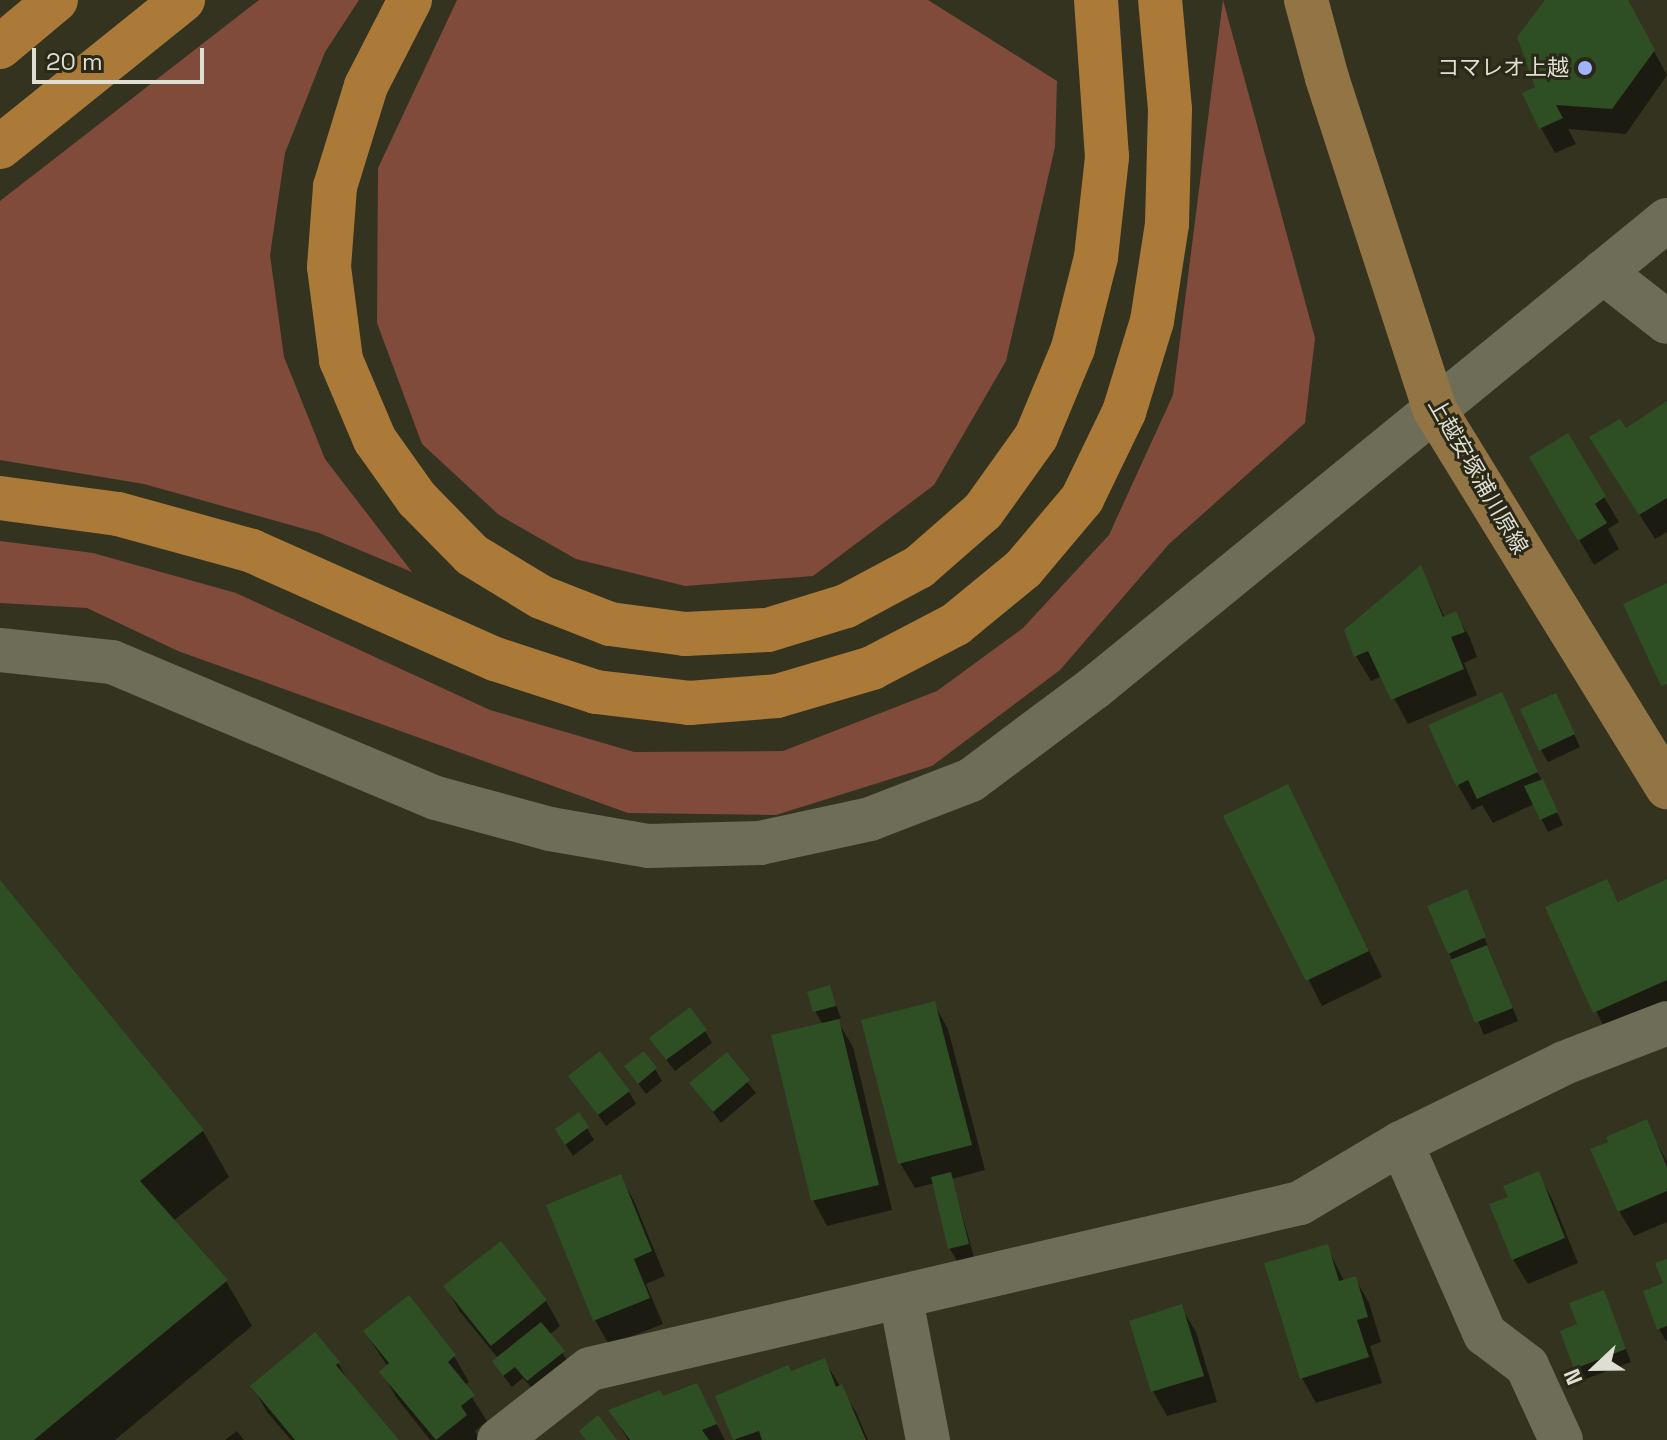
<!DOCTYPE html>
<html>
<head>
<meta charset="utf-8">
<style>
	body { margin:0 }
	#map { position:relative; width:1667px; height:1440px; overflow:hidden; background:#343320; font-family:"Space Grotesk","Noto Sans JP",sans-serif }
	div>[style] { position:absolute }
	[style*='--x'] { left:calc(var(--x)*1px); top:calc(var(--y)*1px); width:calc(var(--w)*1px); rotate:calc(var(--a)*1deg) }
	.forest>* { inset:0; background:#804b3a }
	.shadow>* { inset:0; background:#0007 }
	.building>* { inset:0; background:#2e4e24 }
	.minor>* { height:44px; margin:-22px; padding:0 22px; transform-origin:22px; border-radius:22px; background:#6e6d58 }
	.major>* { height:44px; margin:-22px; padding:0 22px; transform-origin:22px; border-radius:22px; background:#937545 }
	.highway>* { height:44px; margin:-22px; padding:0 22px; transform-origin:22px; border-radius:22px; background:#ab7a38 }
	.dots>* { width:22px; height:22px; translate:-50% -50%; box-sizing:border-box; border:4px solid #2a2917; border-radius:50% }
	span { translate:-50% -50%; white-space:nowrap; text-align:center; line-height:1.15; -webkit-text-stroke:6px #2a2917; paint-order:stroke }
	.poi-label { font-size:22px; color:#dfded3 }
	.right { translate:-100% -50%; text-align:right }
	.street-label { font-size:22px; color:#dfded3 }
	.north { position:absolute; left:1555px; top:1328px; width:80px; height:80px; -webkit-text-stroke:6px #2a2917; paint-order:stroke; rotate:248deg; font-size:22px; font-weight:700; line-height:32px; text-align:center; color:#dfded3 }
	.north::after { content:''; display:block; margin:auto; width:28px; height:36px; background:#dfded3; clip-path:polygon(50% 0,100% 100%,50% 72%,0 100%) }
	.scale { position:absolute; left:32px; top:48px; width:172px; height:36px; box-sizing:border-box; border:4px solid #dfded3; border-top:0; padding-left:10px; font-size:24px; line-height:28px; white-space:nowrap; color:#dfded3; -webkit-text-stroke:6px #2a2917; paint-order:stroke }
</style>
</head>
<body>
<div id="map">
	<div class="forest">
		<div style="clip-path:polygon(259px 0,359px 0,325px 52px,285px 153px,270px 255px,284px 357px,325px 459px,412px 572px,319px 533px,144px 484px,0 460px,0 201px)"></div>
		<div style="clip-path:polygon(457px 0,928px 0,1057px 81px,1055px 147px,1006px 361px,934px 485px,813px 576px,685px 586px,576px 559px,499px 515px,422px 444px,377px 323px,378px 168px)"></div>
		<div style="clip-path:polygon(1223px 0,1315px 338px,1305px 423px,1169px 544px,1060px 670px,932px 766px,776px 815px,628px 813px,178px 651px,87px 608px,0 603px,0 541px,93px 553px,236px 593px,490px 710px,634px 752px,783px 751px,937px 691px,1023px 628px,1109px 535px,1173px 395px)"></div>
	</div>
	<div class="shadow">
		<div style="clip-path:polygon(1547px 0,1626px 0,1667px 75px,1626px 134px,1568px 129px,1576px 144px,1555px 153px,1541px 128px,1538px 88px)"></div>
		<div style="clip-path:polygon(1667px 403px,1667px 532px,1655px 539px,1607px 463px,1625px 430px)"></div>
		<div style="clip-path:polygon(1567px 436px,1619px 522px,1608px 529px,1619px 549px,1594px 565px,1531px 458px)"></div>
		<div style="clip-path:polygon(1421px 568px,1445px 618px,1455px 613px,1470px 638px,1477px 657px,1464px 663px,1477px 695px,1408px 724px,1382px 676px,1371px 681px,1356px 656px)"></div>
		<div style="clip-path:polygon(1501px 695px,1563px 825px,1548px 832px,1534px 804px,1493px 823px,1482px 805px,1472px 810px,1458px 785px)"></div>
		<div style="clip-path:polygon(1562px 708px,1580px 747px,1548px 762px,1541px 750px)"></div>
		<div style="clip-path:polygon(1301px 812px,1382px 977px,1322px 1006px,1226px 817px)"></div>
		<div style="clip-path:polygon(1607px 881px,1619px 903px,1667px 881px,1667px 1011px,1609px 1038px,1548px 908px)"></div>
		<div style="clip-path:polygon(0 885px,203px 1131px,229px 1177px,173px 1221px,226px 1281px,252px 1326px,115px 1440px,0 1440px)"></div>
		<div style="clip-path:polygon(1466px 892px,1518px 1021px,1484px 1035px,1449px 953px)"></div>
		<div style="clip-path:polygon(829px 988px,841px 1018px,837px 1020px,853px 1047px,892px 1210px,827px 1226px,813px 1200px,823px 1025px,815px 1011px)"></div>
		<div style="clip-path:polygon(934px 1004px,948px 1029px,985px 1170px,952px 1179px,974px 1257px,957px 1261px,950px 1249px,935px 1183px,915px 1188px,900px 1163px)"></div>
		<div style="clip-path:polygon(705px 1031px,712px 1043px,675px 1071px,659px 1050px)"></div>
		<div style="clip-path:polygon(726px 1055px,756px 1093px,721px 1123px,691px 1083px)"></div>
		<div style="clip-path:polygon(626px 1067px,655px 1069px,662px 1081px,646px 1094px)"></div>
		<div style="clip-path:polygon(570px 1076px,629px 1092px,636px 1104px,606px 1126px)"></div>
		<div style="clip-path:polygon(1646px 1122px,1667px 1162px,1667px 1222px,1634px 1236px,1619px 1211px)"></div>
		<div style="clip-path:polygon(587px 1128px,594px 1140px,573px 1156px,564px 1142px)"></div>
		<div style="clip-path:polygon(1538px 1174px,1552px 1199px,1578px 1263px,1528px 1284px,1513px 1259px,1510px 1198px)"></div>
		<div style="clip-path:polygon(620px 1176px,634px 1201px,665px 1276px,646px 1284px,663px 1324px,609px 1345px,595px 1320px,548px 1206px)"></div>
		<div style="clip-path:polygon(501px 1244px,546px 1301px,560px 1326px,549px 1335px,570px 1364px,535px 1392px,523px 1378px,512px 1387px,501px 1373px,498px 1358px,460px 1312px,446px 1287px)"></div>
		<div style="clip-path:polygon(1327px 1247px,1344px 1281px,1355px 1278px,1369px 1303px,1381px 1342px,1370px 1346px,1382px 1383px,1316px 1403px,1302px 1378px)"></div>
		<div style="clip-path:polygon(1667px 1261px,1667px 1341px,1666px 1341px,1659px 1329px)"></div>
		<div style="clip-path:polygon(1603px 1292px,1631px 1362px,1583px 1380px,1562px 1332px,1579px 1326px)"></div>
		<div style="clip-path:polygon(1181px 1307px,1196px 1332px,1217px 1402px,1167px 1416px,1153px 1391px)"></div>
		<div style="clip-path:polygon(365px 1332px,454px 1356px,469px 1382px,464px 1385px,487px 1421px,475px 1431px,480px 1440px,430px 1440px,396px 1397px,382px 1372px,388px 1367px)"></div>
		<div style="clip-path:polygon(824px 1360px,856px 1412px,868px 1440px,736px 1440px,717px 1397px)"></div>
		<div style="clip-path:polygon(338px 1363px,353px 1389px,396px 1440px,291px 1440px,267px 1412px,253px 1387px)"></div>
		<div style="clip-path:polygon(696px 1385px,725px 1440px,628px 1440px,611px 1411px,663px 1399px)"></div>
		<div style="clip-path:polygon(237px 1431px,244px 1440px,225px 1440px)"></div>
	</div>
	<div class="building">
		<div style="clip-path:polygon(1545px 0,1628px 0,1655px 50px,1612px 109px,1556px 105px,1563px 118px,1539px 129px,1522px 93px,1535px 87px,1517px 37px)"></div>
		<div style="clip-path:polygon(1667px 401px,1667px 498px,1639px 515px,1589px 437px,1620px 419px,1626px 428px)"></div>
		<div style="clip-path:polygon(1568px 433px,1606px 496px,1595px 504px,1607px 523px,1578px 541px,1529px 457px)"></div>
		<div style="clip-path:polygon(1421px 565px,1443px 617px,1456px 611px,1465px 632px,1451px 637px,1464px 669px,1391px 700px,1368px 651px,1354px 657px,1344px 630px)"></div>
		<div style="clip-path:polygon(1667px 583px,1667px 684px,1661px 686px,1623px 604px)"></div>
		<div style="clip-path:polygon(1502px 692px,1538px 772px,1477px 799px,1468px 780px,1456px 786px,1428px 725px)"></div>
		<div style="clip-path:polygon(1556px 693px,1575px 734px,1539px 751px,1520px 709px)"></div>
		<div style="clip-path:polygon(1543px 779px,1558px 812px,1540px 820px,1524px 786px)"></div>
		<div style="clip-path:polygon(1288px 784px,1369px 951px,1306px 981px,1223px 816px)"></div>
		<div style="clip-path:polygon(1607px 879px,1618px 902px,1667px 879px,1667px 980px,1593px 1013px,1545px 907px)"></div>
		<div style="clip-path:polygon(0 880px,204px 1130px,140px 1181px,228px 1280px,34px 1440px,0 1440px)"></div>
		<div style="clip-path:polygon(1467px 889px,1486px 937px,1448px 954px,1427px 906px)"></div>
		<div style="clip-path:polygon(1487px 945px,1513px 1008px,1475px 1023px,1450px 960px)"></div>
		<div style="clip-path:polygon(830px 985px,836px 1006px,813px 1012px,807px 992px)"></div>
		<div style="clip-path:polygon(935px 1001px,972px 1145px,898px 1164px,861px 1020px)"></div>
		<div style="clip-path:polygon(690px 1007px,707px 1030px,666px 1060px,649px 1038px)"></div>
		<div style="clip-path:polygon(839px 1019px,879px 1185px,811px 1201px,771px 1035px)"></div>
		<div style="clip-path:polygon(600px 1051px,630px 1091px,598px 1115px,568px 1076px)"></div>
		<div style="clip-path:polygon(644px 1051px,657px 1068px,638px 1084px,624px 1066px)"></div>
		<div style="clip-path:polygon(727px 1052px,750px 1080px,713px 1112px,689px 1083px)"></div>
		<div style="clip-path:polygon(579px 1112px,589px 1127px,565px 1145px,555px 1129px)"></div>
		<div style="clip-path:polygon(1647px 1119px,1667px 1167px,1667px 1191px,1618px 1212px,1590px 1149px,1608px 1142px,1606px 1137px)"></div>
		<div style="clip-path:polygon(1539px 1171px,1565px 1238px,1512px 1260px,1489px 1204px,1508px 1197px,1503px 1186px)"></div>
		<div style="clip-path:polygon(951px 1172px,969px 1244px,948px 1249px,931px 1177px)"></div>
		<div style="clip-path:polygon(621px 1174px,652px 1251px,634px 1259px,650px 1298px,593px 1321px,546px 1205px)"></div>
		<div style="clip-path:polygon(501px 1241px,547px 1300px,491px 1346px,443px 1286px)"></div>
		<div style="clip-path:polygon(1328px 1244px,1339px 1281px,1356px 1276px,1368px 1317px,1357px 1320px,1369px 1357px,1300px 1379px,1264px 1263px)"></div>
		<div style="clip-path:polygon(1667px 1259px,1667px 1326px,1657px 1330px,1643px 1291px,1663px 1283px,1655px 1263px)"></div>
		<div style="clip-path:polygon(1604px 1290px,1626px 1349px,1574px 1369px,1560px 1331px,1577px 1324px,1569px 1303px)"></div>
		<div style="clip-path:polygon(409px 1295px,456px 1355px,448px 1362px,475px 1395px,461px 1406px,467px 1415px,436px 1440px,379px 1372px,389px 1363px,363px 1331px)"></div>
		<div style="clip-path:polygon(1182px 1304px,1204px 1376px,1151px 1392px,1129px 1321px)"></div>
		<div style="clip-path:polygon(541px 1322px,565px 1351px,527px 1381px,515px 1367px,503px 1376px,492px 1361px)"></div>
		<div style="clip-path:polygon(315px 1332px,340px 1362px,336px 1365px,399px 1440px,295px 1440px,250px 1386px)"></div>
		<div style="clip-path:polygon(825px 1358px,836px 1387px,842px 1384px,866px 1440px,762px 1440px,759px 1431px,733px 1440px,715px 1396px,788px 1365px,791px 1371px)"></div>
		<div style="clip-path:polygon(697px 1383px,717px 1424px,702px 1430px,709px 1440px,630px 1440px,608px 1410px,660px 1390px,663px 1396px)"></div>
		<div style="clip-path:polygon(598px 1415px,617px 1440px,586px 1440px,579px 1431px)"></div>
	</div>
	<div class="minor">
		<div style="--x:1603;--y:272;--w:81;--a:38"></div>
		<div style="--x:0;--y:650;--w:113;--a:6.1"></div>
		<div style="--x:112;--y:662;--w:351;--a:22.8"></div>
		<div style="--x:436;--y:798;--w:118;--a:15.2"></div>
		<div style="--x:550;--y:829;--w:99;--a:9.8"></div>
		<div style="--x:648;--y:846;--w:112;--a:-1.5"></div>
		<div style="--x:760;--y:843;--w:113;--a:-12.3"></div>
		<div style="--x:870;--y:819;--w:108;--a:-21.1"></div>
		<div style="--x:971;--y:780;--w:154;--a:-36.8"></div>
		<div style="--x:1094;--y:688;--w:740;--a:-39.24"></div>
		<div style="--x:1401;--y:1143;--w:209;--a:66.3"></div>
		<div style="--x:1485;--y:1334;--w:53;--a:37.3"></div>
		<div style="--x:1527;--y:1366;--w:81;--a:65.3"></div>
		<div style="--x:901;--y:1299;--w:144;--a:79.2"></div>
		<div style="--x:499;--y:1440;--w:115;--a:-38"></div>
		<div style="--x:590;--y:1369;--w:729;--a:-13.16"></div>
		<div style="--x:1300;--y:1203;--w:117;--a:-30.7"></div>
		<div style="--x:1401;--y:1143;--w:182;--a:-26.1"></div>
		<div style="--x:1564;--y:1063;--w:110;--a:-21.2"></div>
	</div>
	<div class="major">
		<div style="--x:1306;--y:0;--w:81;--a:74.9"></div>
		<div style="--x:1327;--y:78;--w:349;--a:72"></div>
		<div style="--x:1435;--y:410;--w:443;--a:58.4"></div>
	</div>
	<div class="highway">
		<div style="--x:410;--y:0;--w:97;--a:117.1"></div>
		<div style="--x:366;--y:86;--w:106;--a:107.1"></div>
		<div style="--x:335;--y:187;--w:80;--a:94.3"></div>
		<div style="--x:329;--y:267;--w:94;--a:82.6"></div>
		<div style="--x:341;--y:360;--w:87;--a:67"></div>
		<div style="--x:375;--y:440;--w:72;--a:54.6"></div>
		<div style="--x:417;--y:499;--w:78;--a:45.5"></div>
		<div style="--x:472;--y:555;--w:81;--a:31.3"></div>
		<div style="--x:541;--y:597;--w:74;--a:21.4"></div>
		<div style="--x:610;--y:624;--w:76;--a:7.6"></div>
		<div style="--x:685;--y:634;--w:83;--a:-2.8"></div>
		<div style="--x:768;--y:630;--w:82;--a:-17.1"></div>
		<div style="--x:846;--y:606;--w:83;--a:-28.1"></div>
		<div style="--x:919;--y:567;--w:85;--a:-41.2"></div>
		<div style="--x:983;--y:511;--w:91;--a:-54.4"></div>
		<div style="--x:1036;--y:437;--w:96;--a:-67.4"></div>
		<div style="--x:1073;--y:348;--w:94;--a:-75.8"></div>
		<div style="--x:1096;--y:257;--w:101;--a:-83.7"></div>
		<div style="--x:1107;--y:157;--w:157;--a:-94"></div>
		<div style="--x:0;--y:47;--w:73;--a:-40"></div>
		<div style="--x:0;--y:147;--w:235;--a:-38.8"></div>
		<div style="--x:0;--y:498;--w:119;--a:7.7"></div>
		<div style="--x:118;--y:514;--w:139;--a:15.4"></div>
		<div style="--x:252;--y:551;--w:266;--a:24"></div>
		<div style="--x:495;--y:659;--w:106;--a:18.1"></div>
		<div style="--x:596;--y:692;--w:94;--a:6.7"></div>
		<div style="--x:689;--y:703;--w:88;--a:-4.5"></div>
		<div style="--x:777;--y:696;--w:99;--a:-16.4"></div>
		<div style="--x:872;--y:668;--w:95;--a:-27.6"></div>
		<div style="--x:956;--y:624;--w:87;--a:-39.4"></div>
		<div style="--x:1023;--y:569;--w:92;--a:-49.9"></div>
		<div style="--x:1082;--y:499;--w:97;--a:-64.2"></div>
		<div style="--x:1124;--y:412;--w:95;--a:-72.9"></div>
		<div style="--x:1152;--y:321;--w:98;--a:-81.2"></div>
		<div style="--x:1167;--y:224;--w:115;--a:-88.5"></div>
		<div style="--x:1170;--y:109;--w:109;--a:-95.2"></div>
	</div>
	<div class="dots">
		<div style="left:1585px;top:68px;background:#a0b3fd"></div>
	</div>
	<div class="poi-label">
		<span class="right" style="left:1569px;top:68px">コマレオ上越</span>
	</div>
	<div class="street-label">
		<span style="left:1478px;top:476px;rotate:60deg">上越安塚浦川原線</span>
	</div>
	<div class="north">N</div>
	<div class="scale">20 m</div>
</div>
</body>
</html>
